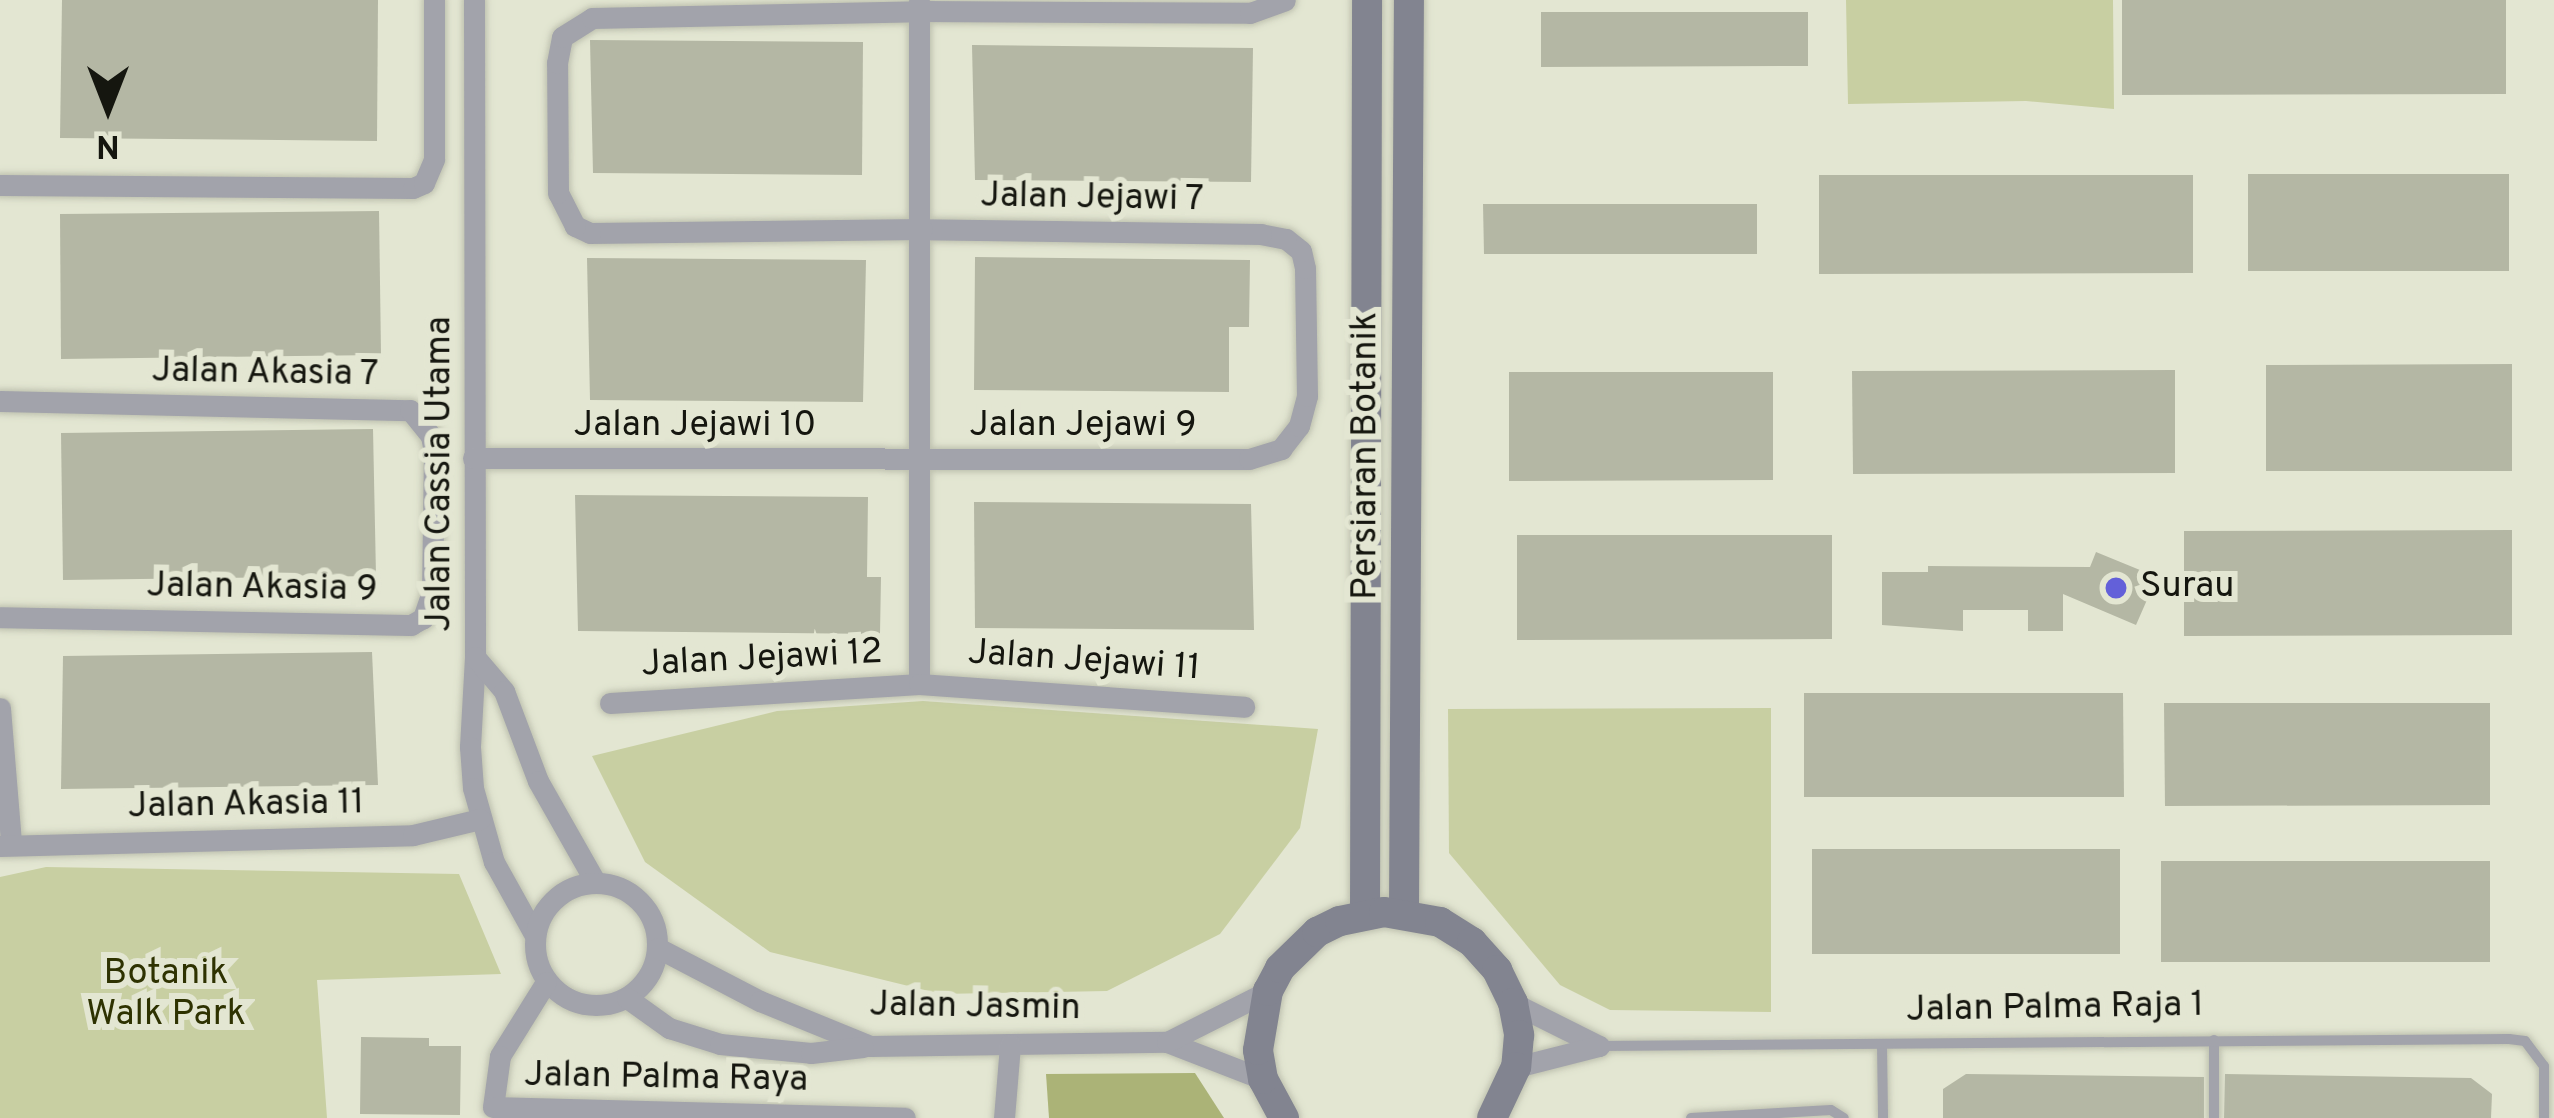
<!DOCTYPE html>
<html>
<head>
<meta charset="utf-8">
<style>
	body { margin:0 }
	#map { position:relative; width:2554px; height:1118px; overflow:hidden; background:#e3e6d2; font-family:Overpass,sans-serif }
	div>[style] { position:absolute }
	[style*='--x'] { left:calc(var(--x)*1px); top:calc(var(--y)*1px); width:calc(var(--w)*1px); rotate:calc(var(--a)*1deg) }
	.green>* { inset:0; background:#c8cfa2 }
	.forest>* { inset:0; background:#abb377 }
	.building>* { inset:0; background:#b4b7a4 }
	.roads { filter:drop-shadow(0 0 3px #bec1af) drop-shadow(0 0 3px #bec1af) }
	.service>* { height:10px; margin:-5px; padding:0 5px; transform-origin:5px; border-radius:5px; background:#a2a3ab }
	.minor>* { height:21px; margin:-10.5px; padding:0 10.5px; transform-origin:10.5px; border-radius:10.5px; background:#a2a3ab }
	.minor>.ring { margin:-10.5px; padding:0; box-sizing:content-box; background:none; border:21px solid #a2a3ab; border-radius:50% }
	.secondary>* { height:30px; margin:-15px; padding:0 15px; transform-origin:15px; border-radius:15px; background:#828490 }
	.dots>* { width:33px; height:33px; translate:-50% -50%; box-sizing:border-box; border:6px solid #e3e6d2; border-radius:50% }
	span { translate:-50% -50%; white-space:nowrap; text-align:center; line-height:1.15; -webkit-text-stroke:12px #e3e6d2; paint-order:stroke }
	.street-label { font-size:36px; color:#15160f }
	.poi-label { font-size:36px; color:#15160f }
	.left { translate:0 -50%; text-align:left }
	.park-label { font-size:36px; color:#2e3201 }
	.north { position:absolute; left:48px; top:48px; width:120px; height:120px; -webkit-text-stroke:9px #e3e6d2; paint-order:stroke; rotate:180deg; font-size:33px; font-weight:700; line-height:48px; text-align:center; color:#15160f }
	.north::after { content:''; display:block; margin:auto; width:42px; height:54px; background:#15160f; clip-path:polygon(50% 0,100% 100%,50% 72%,0 100%) }
</style>
</head>
<body>
<div id="map">
	<div class="green">
		<div style="clip-path:polygon(1846px 0,2113px 0,2114px 109px,2026px 101px,1848px 104px)"></div>
		<div style="clip-path:polygon(923px 701px,1318px 729px,1300px 828px,1220px 934px,1107px 991px,941px 994px,770px 952px,645px 862px,592px 756px,777px 711px)"></div>
		<div style="clip-path:polygon(1771px 708px,1771px 1012px,1610px 1010px,1560px 985px,1449px 853px,1448px 709px)"></div>
		<div style="clip-path:polygon(46px 867px,459px 874px,501px 974px,317px 980px,327px 1118px,0 1118px,0 877px)"></div>
	</div>
	<div class="forest">
		<div style="clip-path:polygon(1195px 1073px,1224px 1118px,1049px 1118px,1046px 1074px)"></div>
	</div>
	<div class="building">
		<div style="clip-path:polygon(62px 0,378px 0,377px 141px,60px 138px)"></div>
		<div style="clip-path:polygon(2122px 0,2506px 0,2506px 94px,2122px 95px)"></div>
		<div style="clip-path:polygon(1541px 12px,1808px 12px,1808px 66px,1541px 67px)"></div>
		<div style="clip-path:polygon(590px 40px,863px 42px,862px 175px,593px 173px)"></div>
		<div style="clip-path:polygon(972px 45px,1253px 48px,1251px 182px,975px 180px)"></div>
		<div style="clip-path:polygon(2248px 174px,2509px 174px,2509px 271px,2248px 271px)"></div>
		<div style="clip-path:polygon(1819px 175px,2193px 175px,2193px 273px,1819px 274px)"></div>
		<div style="clip-path:polygon(1483px 204px,1757px 204px,1757px 254px,1484px 254px)"></div>
		<div style="clip-path:polygon(379px 211px,381px 355px,61px 359px,60px 214px)"></div>
		<div style="clip-path:polygon(975px 257px,1250px 260px,1249px 327px,1229px 327px,1229px 392px,974px 390px)"></div>
		<div style="clip-path:polygon(587px 258px,866px 260px,863px 402px,590px 400px)"></div>
		<div style="clip-path:polygon(2512px 364px,2512px 471px,2266px 471px,2266px 365px)"></div>
		<div style="clip-path:polygon(2175px 370px,2175px 473px,1853px 474px,1852px 371px)"></div>
		<div style="clip-path:polygon(1509px 372px,1773px 372px,1773px 480px,1509px 481px)"></div>
		<div style="clip-path:polygon(373px 429px,376px 576px,63px 580px,61px 433px)"></div>
		<div style="clip-path:polygon(575px 495px,868px 497px,867px 577px,881px 577px,880px 634px,578px 631px)"></div>
		<div style="clip-path:polygon(974px 502px,1251px 504px,1254px 630px,975px 628px)"></div>
		<div style="clip-path:polygon(2512px 530px,2512px 635px,2184px 636px,2184px 531px)"></div>
		<div style="clip-path:polygon(1517px 535px,1832px 535px,1832px 639px,1517px 640px)"></div>
		<div style="clip-path:polygon(2096px 552px,2157px 577px,2136px 625px,2063px 594px,2063px 631px,2028px 631px,2028px 610px,1963px 610px,1963px 631px,1882px 625px,1882px 572px,1928px 572px,1928px 566px,2090px 567px)"></div>
		<div style="clip-path:polygon(372px 652px,378px 785px,61px 789px,63px 656px)"></div>
		<div style="clip-path:polygon(1804px 693px,2123px 693px,2124px 797px,1804px 797px)"></div>
		<div style="clip-path:polygon(2164px 703px,2490px 703px,2490px 805px,2165px 806px)"></div>
		<div style="clip-path:polygon(1812px 849px,2120px 849px,2120px 954px,1812px 954px)"></div>
		<div style="clip-path:polygon(2161px 861px,2490px 861px,2490px 962px,2161px 962px)"></div>
		<div style="clip-path:polygon(361px 1037px,429px 1038px,429px 1046px,461px 1046px,460px 1115px,360px 1114px)"></div>
		<div style="clip-path:polygon(1966px 1074px,2204px 1077px,2204px 1118px,1943px 1118px,1943px 1089px)"></div>
		<div style="clip-path:polygon(2225px 1074px,2471px 1078px,2492px 1094px,2491px 1118px,2224px 1118px)"></div>
	</div>
	<div class="roads">
		<div class="service">
			<div style="--x:2214;--y:1040;--w:78;--a:90"></div>
			<div style="--x:1882;--y:1044;--w:74;--a:89.2"></div>
			<div style="--x:1599;--y:1046;--w:910;--a:-0.44"></div>
			<div style="--x:2509;--y:1039;--w:16;--a:7"></div>
			<div style="--x:2525;--y:1041;--w:31;--a:53"></div>
			<div style="--x:2544;--y:1066;--w:52;--a:90"></div>
			<div style="--x:1691;--y:1118;--w:140;--a:-3.3"></div>
			<div style="--x:1831;--y:1110;--w:15;--a:32"></div>
		</div>
		<div class="minor">
			<div style="--x:474;--y:0;--w:657;--a:89.91"></div>
			<div style="--x:475;--y:657;--w:90;--a:93.2"></div>
			<div style="--x:470;--y:747;--w:41;--a:85.8"></div>
			<div style="--x:473;--y:788;--w:77;--a:74.2"></div>
			<div style="--x:494;--y:862;--w:82;--a:60.9"></div>
			<div style="--x:0;--y:185;--w:413;--a:0.4"></div>
			<div style="--x:413;--y:188;--w:12;--a:-24"></div>
			<div style="--x:424;--y:183;--w:26;--a:-67"></div>
			<div style="--x:434;--y:159;--w:159;--a:-90"></div>
			<div style="--x:0;--y:401;--w:410;--a:1.3"></div>
			<div style="--x:410;--y:410;--w:33;--a:51"></div>
			<div style="--x:431;--y:436;--w:15;--a:79"></div>
			<div style="--x:434;--y:451;--w:141;--a:90.8"></div>
			<div style="--x:432;--y:592;--w:28;--a:109"></div>
			<div style="--x:423;--y:618;--w:14;--a:150"></div>
			<div style="--x:411;--y:625;--w:411;--a:-178.9"></div>
			<div style="--x:473;--y:458;--w:776;--a:0.07"></div>
			<div style="--x:1249;--y:459;--w:34;--a:-17"></div>
			<div style="--x:1281;--y:449;--w:29;--a:-52"></div>
			<div style="--x:1299;--y:426;--w:31;--a:-75"></div>
			<div style="--x:1307;--y:396;--w:128;--a:-90.9"></div>
			<div style="--x:1305;--y:268;--w:17;--a:-103"></div>
			<div style="--x:1301;--y:251;--w:19;--a:-141"></div>
			<div style="--x:1286;--y:239;--w:25;--a:-169"></div>
			<div style="--x:1261;--y:234;--w:339;--a:-179.2"></div>
			<div style="--x:922;--y:229;--w:332;--a:179.3"></div>
			<div style="--x:590;--y:233;--w:17;--a:-155"></div>
			<div style="--x:575;--y:226;--w:37;--a:-117"></div>
			<div style="--x:558;--y:193;--w:130;--a:-90.4"></div>
			<div style="--x:557;--y:63;--w:26;--a:-79"></div>
			<div style="--x:562;--y:37;--w:36;--a:-32"></div>
			<div style="--x:592;--y:18;--w:327;--a:-1.2"></div>
			<div style="--x:919;--y:11;--w:331;--a:0.3"></div>
			<div style="--x:1250;--y:13;--w:37;--a:-20"></div>
			<div style="--x:475;--y:657;--w:45;--a:49.5"></div>
			<div style="--x:504;--y:691;--w:96;--a:69.3"></div>
			<div style="--x:538;--y:781;--w:117;--a:60.4"></div>
			<div style="--x:919;--y:684;--w:683;--a:-90"></div>
			<div style="--x:610;--y:703;--w:310;--a:-3.5"></div>
			<div style="--x:919;--y:684;--w:326;--a:4"></div>
			<div style="--x:0;--y:708;--w:135;--a:85.3"></div>
			<div style="--x:0;--y:846;--w:413;--a:-1.5"></div>
			<div style="--x:413;--y:835;--w:69;--a:-13.4"></div>
			<div class="ring" style="left:535px;top:883px;width:101px;height:101px"></div>
			<div style="--x:658;--y:948;--w:115;--a:27.5"></div>
			<div style="--x:760;--y:1001;--w:119;--a:22.2"></div>
			<div style="--x:870;--y:1046;--w:297;--a:-0.8"></div>
			<div style="--x:1167;--y:1042;--w:103;--a:21.1"></div>
			<div style="--x:546;--y:982;--w:87;--a:121.9"></div>
			<div style="--x:500;--y:1056;--w:51;--a:97.8"></div>
			<div style="--x:493;--y:1107;--w:412;--a:1.5"></div>
			<div style="--x:627;--y:998;--w:52;--a:35.5"></div>
			<div style="--x:669;--y:1028;--w:53;--a:17.4"></div>
			<div style="--x:720;--y:1044;--w:91;--a:5.6"></div>
			<div style="--x:811;--y:1053;--w:52;--a:-6.6"></div>
			<div style="--x:1513;--y:1003;--w:96;--a:26.6"></div>
			<div style="--x:1167;--y:1042;--w:113;--a:-26.8"></div>
			<div style="--x:1516;--y:1067;--w:86;--a:-14.2"></div>
			<div style="--x:1004;--y:1118;--w:73;--a:-85.3"></div>
		</div>
		<div class="secondary">
			<div style="--x:1404;--y:912;--w:912;--a:-89.69"></div>
			<div style="--x:1365;--y:914;--w:914;--a:-89.87"></div>
			<div style="--x:1284;--y:1118;--w:44;--a:-118.3"></div>
			<div style="--x:1263;--y:1079;--w:29;--a:-100"></div>
			<div style="--x:1258;--y:1050;--w:60;--a:-80.4"></div>
			<div style="--x:1268;--y:991;--w:26;--a:-62"></div>
			<div style="--x:1280;--y:968;--w:52;--a:-44.2"></div>
			<div style="--x:1317;--y:932;--w:25;--a:-26"></div>
			<div style="--x:1340;--y:921;--w:45;--a:-11.6"></div>
			<div style="--x:1384;--y:912;--w:57;--a:10.1"></div>
			<div style="--x:1440;--y:922;--w:38;--a:32"></div>
			<div style="--x:1472;--y:942;--w:38;--a:48"></div>
			<div style="--x:1497;--y:970;--w:37;--a:64"></div>
			<div style="--x:1513;--y:1003;--w:33;--a:79"></div>
			<div style="--x:1519;--y:1035;--w:32;--a:95"></div>
			<div style="--x:1516;--y:1067;--w:56;--a:115.2"></div>
		</div>
	</div>
	<div class="dots">
		<div style="left:2116px;top:588px;background:#6360d9"></div>
	</div>
	<div class="street-label">
		<span style="left:1092px;top:199px;rotate:1deg">Jalan Jejawi 7</span>
		<span style="left:265px;top:374px;rotate:1deg">Jalan Akasia 7</span>
		<span style="left:695px;top:427px">Jalan Jejawi 10</span>
		<span style="left:1083px;top:427px">Jalan Jejawi 9</span>
		<span style="left:1367px;top:456px;rotate:-90deg">Persiaran Botanik</span>
		<span style="left:441px;top:474px;rotate:-90deg">Jalan Cassia Utama</span>
		<span style="left:262px;top:589px;rotate:1deg">Jalan Akasia 9</span>
		<span style="left:762px;top:660px;rotate:-3deg">Jalan Jejawi 12</span>
		<span style="left:1084px;top:662px;rotate:4deg">Jalan Jejawi 11</span>
		<span style="left:246px;top:806px;rotate:-1deg">Jalan Akasia 11</span>
		<span style="left:975px;top:1008px;rotate:1deg">Jalan Jasmin</span>
		<span style="left:2055px;top:1009px;rotate:-1deg">Jalan Palma Raja 1</span>
		<span style="left:666px;top:1079px;rotate:1deg">Jalan Palma Raya</span>
	</div>
	<div class="poi-label">
		<span class="left" style="left:2140px;top:588px">Surau</span>
	</div>
	<div class="park-label">
		<span style="left:166px;top:995px">Botanik<br>Walk Park</span>
	</div>
	<div class="north">N</div>
</div>
</body>
</html>
